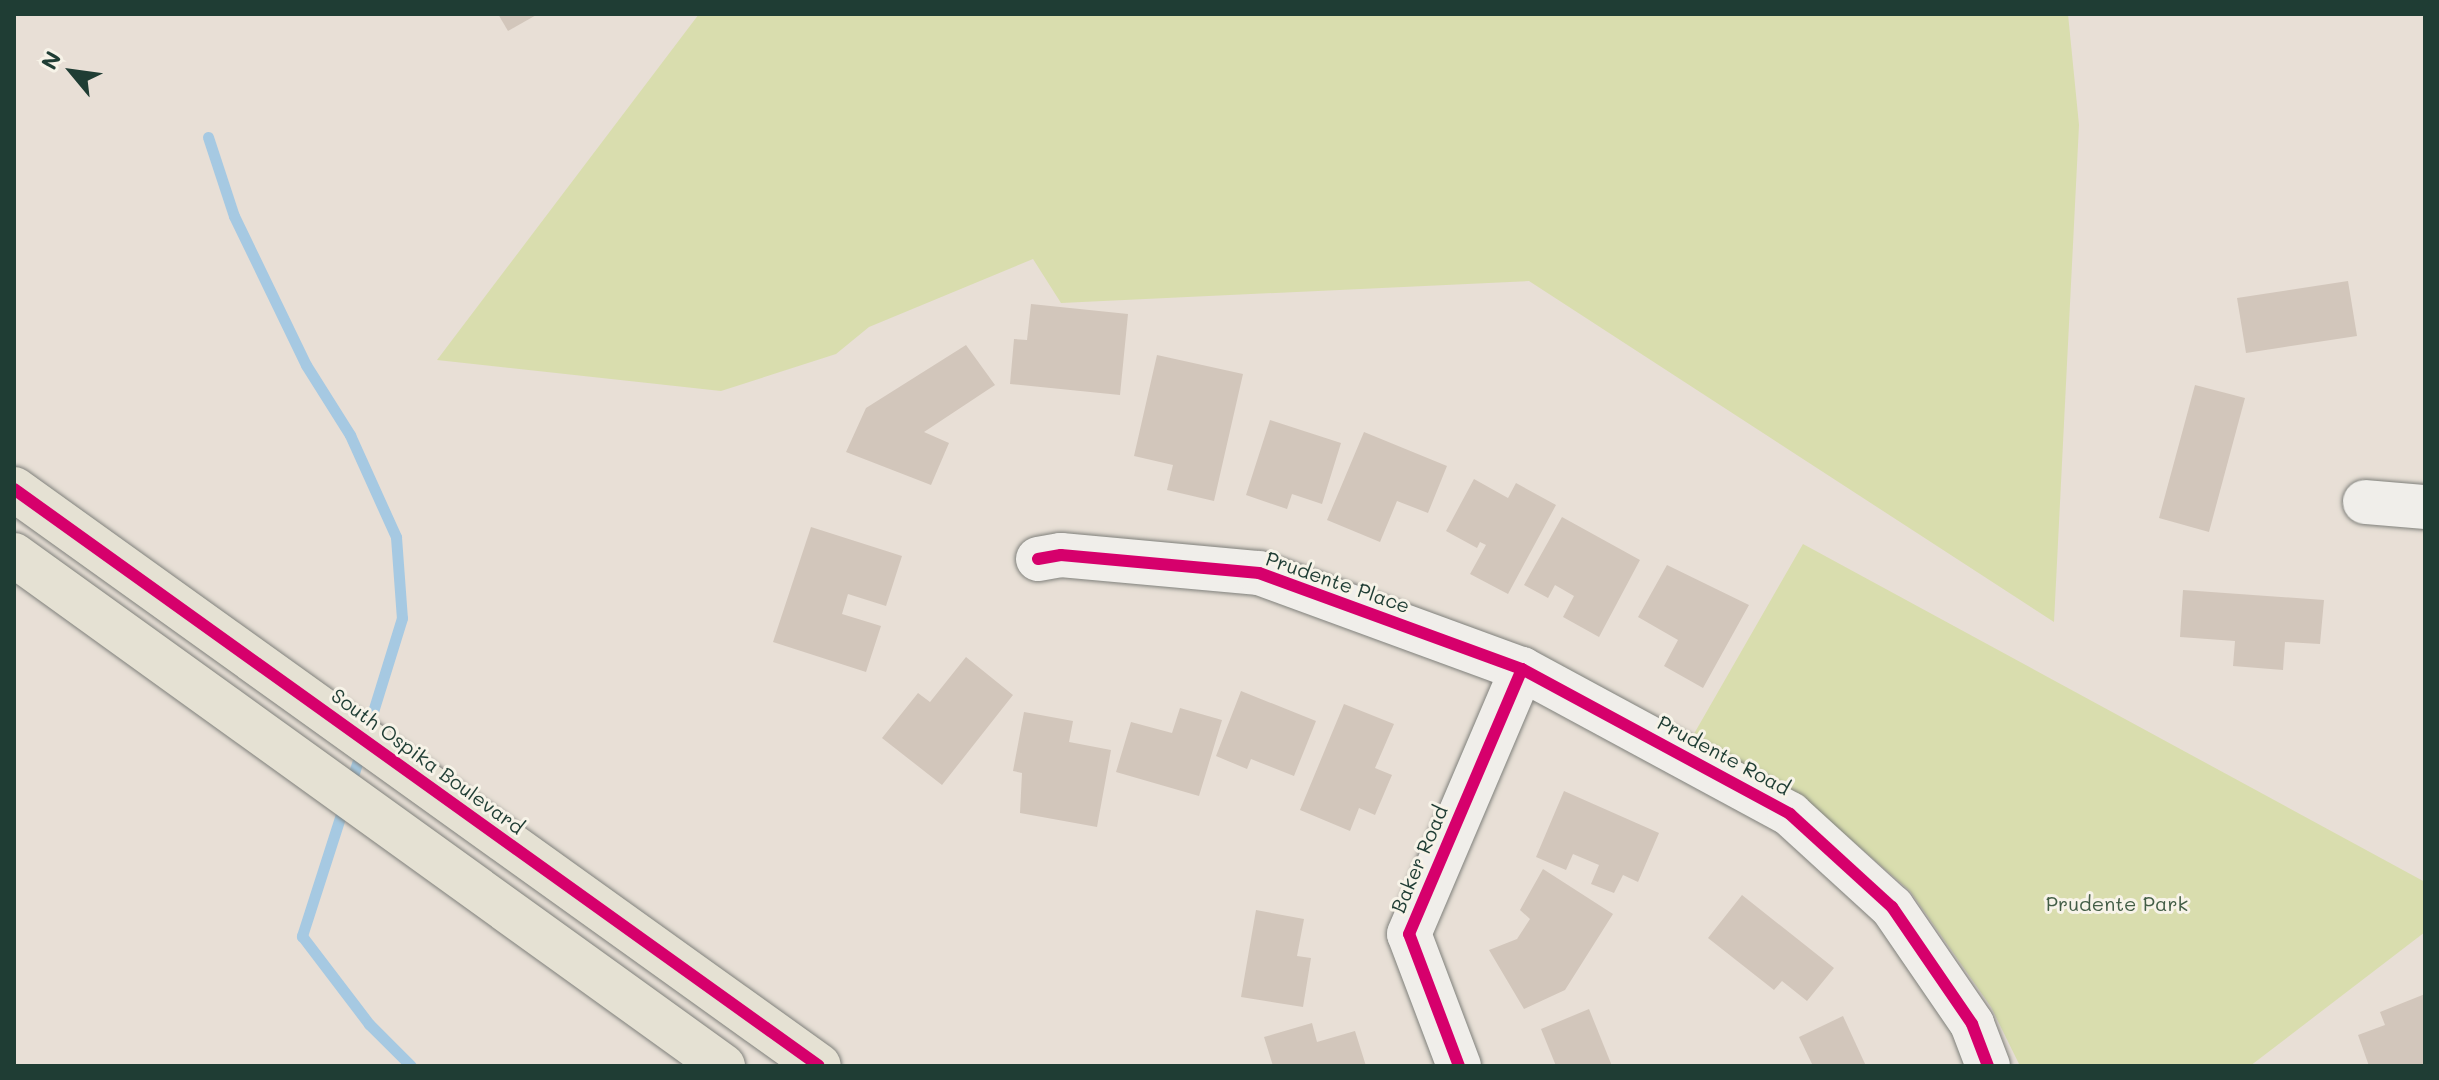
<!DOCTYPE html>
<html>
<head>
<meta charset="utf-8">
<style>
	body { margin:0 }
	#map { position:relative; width:2439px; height:1080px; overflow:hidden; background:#e8dfd6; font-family:Mali,sans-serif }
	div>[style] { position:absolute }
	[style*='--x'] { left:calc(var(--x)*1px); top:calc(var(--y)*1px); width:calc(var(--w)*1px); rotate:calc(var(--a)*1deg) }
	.green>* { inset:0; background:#d9ddae }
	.stream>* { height:11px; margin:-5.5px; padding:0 5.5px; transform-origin:5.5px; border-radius:5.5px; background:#a6c9e2 }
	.building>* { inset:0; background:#d2c6bb }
	.roads { filter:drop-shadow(0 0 2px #7f807b) drop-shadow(0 0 2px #7f807b) }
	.minor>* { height:44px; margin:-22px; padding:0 22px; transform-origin:22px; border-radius:22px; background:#f0eeea }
	.major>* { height:44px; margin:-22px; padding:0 22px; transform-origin:22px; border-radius:22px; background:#e5e1d3 }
	.cycleway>* { height:12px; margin:-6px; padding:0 6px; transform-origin:6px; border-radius:6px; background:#d6006c }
	span { translate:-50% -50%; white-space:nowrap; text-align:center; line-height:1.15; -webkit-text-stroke:6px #f7f3e8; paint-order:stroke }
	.street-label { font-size:20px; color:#1f3d34 }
	.park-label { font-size:20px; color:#425d46 }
	.frame { position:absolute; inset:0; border:16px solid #1f3d34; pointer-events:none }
	.north { position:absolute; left:32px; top:32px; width:80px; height:80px; -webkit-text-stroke:6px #f7f3e8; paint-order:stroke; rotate:299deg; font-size:22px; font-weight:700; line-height:32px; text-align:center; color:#1f3d34 }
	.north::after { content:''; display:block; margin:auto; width:28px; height:36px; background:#1f3d34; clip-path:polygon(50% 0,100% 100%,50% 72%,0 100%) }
</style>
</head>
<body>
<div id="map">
	<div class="green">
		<div style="clip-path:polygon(699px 14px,2068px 14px,2079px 125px,2054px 622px,1529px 281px,1061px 303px,1033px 259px,869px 327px,836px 354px,721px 391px,437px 360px)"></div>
		<div style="clip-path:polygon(1803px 544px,2425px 882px,2425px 932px,2250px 1066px,2020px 1066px,1991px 1007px,1910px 891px,1847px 836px,1691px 739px)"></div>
	</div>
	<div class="stream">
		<div style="--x:208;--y:137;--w:83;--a:71.8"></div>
		<div style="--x:234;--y:216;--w:165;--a:64.2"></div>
		<div style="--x:306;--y:365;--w:83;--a:57.8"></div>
		<div style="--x:350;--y:435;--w:112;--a:65.7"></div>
		<div style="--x:396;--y:537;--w:81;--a:85.8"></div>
		<div style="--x:402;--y:618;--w:118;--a:107.2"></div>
		<div style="--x:350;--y:785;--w:39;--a:-72"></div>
		<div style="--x:344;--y:805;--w:138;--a:107.8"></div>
		<div style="--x:302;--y:936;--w:111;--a:52.7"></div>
		<div style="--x:369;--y:1024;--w:59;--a:45"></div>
	</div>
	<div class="building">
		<div style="clip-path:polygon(498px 14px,538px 14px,508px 31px)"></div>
		<div style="clip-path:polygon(2348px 281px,2357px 336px,2246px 353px,2237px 298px)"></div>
		<div style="clip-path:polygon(1031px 304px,1128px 314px,1120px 395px,1010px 384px,1014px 339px,1027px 340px)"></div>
		<div style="clip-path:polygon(966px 345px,995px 385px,924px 432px,949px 443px,931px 485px,846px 452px,866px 408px)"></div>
		<div style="clip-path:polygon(1157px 355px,1243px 374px,1214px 501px,1167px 490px,1173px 465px,1134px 456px)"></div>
		<div style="clip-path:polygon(2195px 385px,2245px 398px,2209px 532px,2159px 518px)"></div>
		<div style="clip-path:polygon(1270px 420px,1341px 443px,1322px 504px,1292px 494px,1287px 509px,1246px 495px)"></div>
		<div style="clip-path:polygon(1364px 432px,1447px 466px,1428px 513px,1397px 501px,1380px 542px,1327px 520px)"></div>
		<div style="clip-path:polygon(1474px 479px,1508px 498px,1516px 483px,1556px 505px,1508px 594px,1470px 574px,1486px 545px,1480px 542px,1477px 548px,1446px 531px)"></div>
		<div style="clip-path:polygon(1562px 517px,1640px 560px,1599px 637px,1563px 617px,1574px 596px,1555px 585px,1548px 598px,1524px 585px)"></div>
		<div style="clip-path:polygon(811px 527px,902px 556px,886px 606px,848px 594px,842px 614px,881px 626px,866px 672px,773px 642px)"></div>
		<div style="clip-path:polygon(1667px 565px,1749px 605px,1703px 688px,1664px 666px,1678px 640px,1638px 617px)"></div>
		<div style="clip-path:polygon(2183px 590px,2324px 600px,2320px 644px,2285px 642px,2283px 670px,2233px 666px,2235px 641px,2180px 637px)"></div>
		<div style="clip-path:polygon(966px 657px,1013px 695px,942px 785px,882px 738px,918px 693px,930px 702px)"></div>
		<div style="clip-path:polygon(1241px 691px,1316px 721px,1294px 776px,1251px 759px,1247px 769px,1216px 756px)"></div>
		<div style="clip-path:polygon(1344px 704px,1394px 724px,1375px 768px,1392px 775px,1375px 815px,1359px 808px,1350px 831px,1300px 810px)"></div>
		<div style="clip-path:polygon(1180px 708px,1222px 720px,1199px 796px,1116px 772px,1131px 722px,1172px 733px)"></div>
		<div style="clip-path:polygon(1024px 712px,1073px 721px,1069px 742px,1111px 750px,1097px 827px,1020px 813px,1022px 773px,1013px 771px)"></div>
		<div style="clip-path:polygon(1564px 791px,1659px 833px,1638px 882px,1623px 875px,1614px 893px,1591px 884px,1599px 865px,1573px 854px,1566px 870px,1536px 857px)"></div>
		<div style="clip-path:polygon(1543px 869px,1613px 914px,1565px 990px,1524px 1009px,1489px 950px,1517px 939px,1530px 919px,1520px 910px)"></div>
		<div style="clip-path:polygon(1742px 895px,1834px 968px,1807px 1001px,1782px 981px,1774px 990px,1708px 938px)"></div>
		<div style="clip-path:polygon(1256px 910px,1304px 919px,1297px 956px,1311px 958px,1303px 1007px,1241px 997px)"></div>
		<div style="clip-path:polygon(2425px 994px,2425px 1066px,2369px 1066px,2358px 1035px,2385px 1025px,2380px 1012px)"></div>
		<div style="clip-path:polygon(1589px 1009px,1612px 1066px,1556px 1066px,1541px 1029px)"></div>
		<div style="clip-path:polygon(1843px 1016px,1866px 1066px,1813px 1066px,1799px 1037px)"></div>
		<div style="clip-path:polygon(1312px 1023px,1317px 1042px,1355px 1031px,1366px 1066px,1273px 1066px,1264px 1037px)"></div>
	</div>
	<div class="roads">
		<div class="minor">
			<div style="--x:2365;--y:502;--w:60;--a:4.8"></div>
			<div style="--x:1038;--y:559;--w:23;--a:-10"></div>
			<div style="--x:1061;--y:555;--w:199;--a:5.2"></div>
			<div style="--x:1259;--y:573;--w:280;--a:20.1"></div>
			<div style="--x:1522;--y:669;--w:305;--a:28.4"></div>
			<div style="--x:1790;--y:814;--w:138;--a:42.4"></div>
			<div style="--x:1892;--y:907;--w:142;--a:55.6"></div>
			<div style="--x:1972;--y:1024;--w:45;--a:69.1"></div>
			<div style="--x:1459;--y:1066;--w:141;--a:-110.7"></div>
			<div style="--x:1409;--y:934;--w:288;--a:-66.9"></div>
		</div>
		<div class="major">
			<div style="--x:14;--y:489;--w:990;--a:35.63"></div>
			<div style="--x:14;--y:555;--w:874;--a:35.78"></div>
		</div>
	</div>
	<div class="cycleway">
		<div style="--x:14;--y:489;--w:990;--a:35.63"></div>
		<div style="--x:1038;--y:559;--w:23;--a:-10"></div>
		<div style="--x:1061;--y:555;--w:199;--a:5.2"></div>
		<div style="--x:1259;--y:573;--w:280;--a:20.1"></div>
		<div style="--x:1522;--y:669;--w:305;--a:28.4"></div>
		<div style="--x:1790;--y:814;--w:138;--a:42.4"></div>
		<div style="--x:1892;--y:907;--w:142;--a:55.6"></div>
		<div style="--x:1972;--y:1024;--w:45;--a:69.1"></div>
		<div style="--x:1459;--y:1066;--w:141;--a:-110.7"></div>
		<div style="--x:1409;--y:934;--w:288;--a:-66.9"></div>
	</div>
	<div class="street-label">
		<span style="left:1338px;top:582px;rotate:19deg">Prudente Place</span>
		<span style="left:1724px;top:755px;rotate:28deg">Prudente Road</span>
		<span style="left:428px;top:761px;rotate:36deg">South Ospika Boulevard</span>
		<span style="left:1419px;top:859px;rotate:-67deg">Baker Road</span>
	</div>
	<div class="park-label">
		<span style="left:2117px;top:903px">Prudente Park</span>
	</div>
	<div class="frame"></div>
	<div class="north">N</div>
</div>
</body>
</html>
